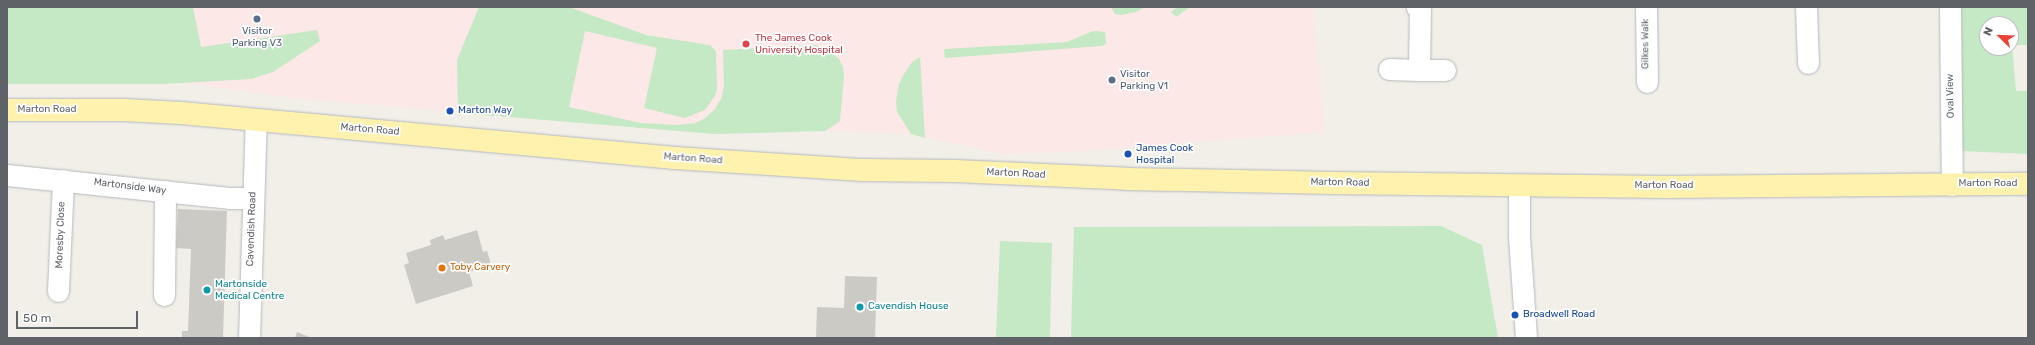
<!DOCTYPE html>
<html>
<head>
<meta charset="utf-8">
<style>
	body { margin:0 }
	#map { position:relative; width:2035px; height:345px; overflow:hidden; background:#f1efe8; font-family:Rubik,sans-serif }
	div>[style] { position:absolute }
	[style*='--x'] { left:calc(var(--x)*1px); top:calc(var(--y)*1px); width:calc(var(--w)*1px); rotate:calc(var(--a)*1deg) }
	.medical>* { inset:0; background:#fce8e6 }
	.green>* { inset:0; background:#c5e8c5 }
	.building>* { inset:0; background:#cccac5 }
	.roads { filter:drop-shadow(0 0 1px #b5b8bc) drop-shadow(0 0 1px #b5b8bc) }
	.minor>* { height:21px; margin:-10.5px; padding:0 10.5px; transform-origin:10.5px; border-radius:10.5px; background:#fff }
	.major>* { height:22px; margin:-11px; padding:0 11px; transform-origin:11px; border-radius:11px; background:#fff2af }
	.dots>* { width:11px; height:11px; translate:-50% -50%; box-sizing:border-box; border:2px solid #fff; border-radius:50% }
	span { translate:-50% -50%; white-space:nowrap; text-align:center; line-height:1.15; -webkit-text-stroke:3.5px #fff; paint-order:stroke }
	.service-label { font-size:10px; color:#4e5e75 }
	.left { translate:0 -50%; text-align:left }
	.health-label { font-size:10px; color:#be3a42 }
	.street-label { font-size:10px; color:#5f6368 }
	.transit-label { font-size:10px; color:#164399 }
	.food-label { font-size:10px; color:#c56008 }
	.culture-label { font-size:10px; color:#0d838f }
	.frame { position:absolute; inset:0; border:8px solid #5f6368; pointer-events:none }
	.north { position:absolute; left:1979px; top:16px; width:40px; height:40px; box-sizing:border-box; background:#fff; border:1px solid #bfc1c3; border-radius:50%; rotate:293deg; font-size:11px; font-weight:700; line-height:16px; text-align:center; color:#5f6368 }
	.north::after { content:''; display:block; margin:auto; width:14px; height:18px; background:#ea4335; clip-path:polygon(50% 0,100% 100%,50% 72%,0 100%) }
	.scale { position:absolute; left:16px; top:311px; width:122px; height:18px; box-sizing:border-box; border:2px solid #5f6368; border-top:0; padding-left:5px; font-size:12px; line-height:14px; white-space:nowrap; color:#5f6368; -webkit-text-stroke:3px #fff; paint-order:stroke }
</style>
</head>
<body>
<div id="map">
	<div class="medical">
		<div style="clip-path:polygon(170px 7px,1313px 7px,1325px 132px,1071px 152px,1005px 154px,911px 134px,809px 130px,715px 134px,291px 98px,179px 82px)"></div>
	</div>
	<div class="green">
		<div style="clip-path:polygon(7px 7px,193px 7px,201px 47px,317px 30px,320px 41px,273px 72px,251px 79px,163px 84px,7px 84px)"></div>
		<div style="clip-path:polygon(479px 7px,569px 7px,646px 35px,710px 45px,716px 51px,717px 89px,715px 96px,705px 110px,685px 118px,644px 108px,657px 48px,585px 31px,569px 107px,641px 123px,679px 125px,695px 123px,704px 119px,714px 110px,721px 99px,724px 86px,723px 50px,816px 45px,831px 52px,839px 59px,843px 67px,844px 76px,840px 121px,825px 131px,715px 134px,458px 113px,457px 60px)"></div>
		<div style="clip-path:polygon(1111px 7px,1145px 7px,1136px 12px,1121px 15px,1115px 14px)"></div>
		<div style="clip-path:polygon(1178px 7px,1190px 7px,1176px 17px,1171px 12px)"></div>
		<div style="clip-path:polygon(evenodd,1958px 7px,2028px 7px,2028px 45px,2012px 45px,2016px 91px,2028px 91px,2028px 154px,1960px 151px,1958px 7px,1987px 24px,2011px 24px,2011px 48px,1987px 48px,1987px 24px)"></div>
		<div style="clip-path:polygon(1093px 31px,1105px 32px,1106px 44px,1101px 46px,945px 58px,944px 49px,1067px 42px)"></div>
		<div style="clip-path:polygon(920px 57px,925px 138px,911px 134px,897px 112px,896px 102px,899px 84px,904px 74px,912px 62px)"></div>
		<div style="clip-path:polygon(1441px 226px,1482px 245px,1498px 338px,1071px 338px,1074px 227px)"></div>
		<div style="clip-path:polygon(1000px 241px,1052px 243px,1050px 338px,996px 338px)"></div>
	</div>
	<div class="building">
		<div style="clip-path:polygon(178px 209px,227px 211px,223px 338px,182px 338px,182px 331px,188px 331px,191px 249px,176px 248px)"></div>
		<div style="clip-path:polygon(477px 230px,483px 252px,487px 251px,491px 264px,469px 272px,473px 286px,416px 304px,404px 265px,409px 263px,406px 253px,431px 245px,430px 240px,443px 235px,445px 240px)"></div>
		<div style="clip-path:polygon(845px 276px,877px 277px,875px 338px,816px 338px,817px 307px,844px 308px)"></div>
		<div style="clip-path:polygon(297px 332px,312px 338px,295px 338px)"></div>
	</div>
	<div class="roads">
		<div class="minor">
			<div style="--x:1646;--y:7;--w:75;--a:89.2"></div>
			<div style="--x:1806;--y:7;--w:56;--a:88"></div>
			<div style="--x:1950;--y:7;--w:178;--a:89.4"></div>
			<div style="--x:1389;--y:69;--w:30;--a:2"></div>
			<div style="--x:1419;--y:70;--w:61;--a:-89.1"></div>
			<div style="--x:1420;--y:9;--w:4;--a:-146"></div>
			<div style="--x:1419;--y:70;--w:26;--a:0"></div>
			<div style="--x:7;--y:175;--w:223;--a:5.9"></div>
			<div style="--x:229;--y:198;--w:24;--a:0"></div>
			<div style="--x:1519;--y:185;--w:52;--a:90"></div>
			<div style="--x:1519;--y:237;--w:101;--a:86"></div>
			<div style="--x:58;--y:291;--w:111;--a:-87.4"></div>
			<div style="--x:164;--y:295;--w:104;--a:-89.4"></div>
			<div style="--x:249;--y:338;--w:218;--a:-88.2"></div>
		</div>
		<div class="major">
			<div style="--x:7;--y:110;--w:117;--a:0"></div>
			<div style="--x:124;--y:110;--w:57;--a:3"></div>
			<div style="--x:181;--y:113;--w:496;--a:5.2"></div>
			<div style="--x:675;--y:158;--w:188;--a:3.7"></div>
			<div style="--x:863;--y:170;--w:92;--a:0.6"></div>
			<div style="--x:955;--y:171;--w:173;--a:2.6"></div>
			<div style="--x:1128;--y:179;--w:205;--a:1.1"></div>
			<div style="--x:1333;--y:183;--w:333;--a:0.7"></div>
			<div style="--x:1666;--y:187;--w:362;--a:-0.5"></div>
		</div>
	</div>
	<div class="dots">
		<div style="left:257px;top:19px;background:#5c6f8a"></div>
		<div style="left:746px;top:44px;background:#e0444e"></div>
		<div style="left:1112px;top:80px;background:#5c6f8a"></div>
		<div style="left:450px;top:111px;background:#1a4fb4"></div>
		<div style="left:1128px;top:154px;background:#1a4fb4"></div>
		<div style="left:442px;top:268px;background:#e8710a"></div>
		<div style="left:207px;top:290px;background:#0f9aa8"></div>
		<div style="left:860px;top:307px;background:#0f9aa8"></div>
		<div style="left:1515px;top:315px;background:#1a4fb4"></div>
	</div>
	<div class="service-label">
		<span style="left:257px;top:37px">Visitor<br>Parking V3</span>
		<span class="left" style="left:1120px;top:80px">Visitor<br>Parking V1</span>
	</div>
	<div class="health-label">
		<span class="left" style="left:755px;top:44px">The James Cook<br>University Hospital</span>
	</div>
	<div class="street-label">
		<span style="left:1646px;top:44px;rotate:-90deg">Gilkes Walk</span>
		<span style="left:1951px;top:96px;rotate:-91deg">Oval View</span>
		<span style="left:47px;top:110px">Marton Road</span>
		<span style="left:370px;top:130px;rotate:5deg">Marton Road</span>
		<span style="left:693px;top:159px;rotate:4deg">Marton Road</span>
		<span style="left:1016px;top:174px;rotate:3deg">Marton Road</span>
		<span style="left:1340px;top:183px;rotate:1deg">Marton Road</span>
		<span style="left:1988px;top:184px">Marton Road</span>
		<span style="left:1664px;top:186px">Marton Road</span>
		<span style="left:130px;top:187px;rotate:7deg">Martonside Way</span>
		<span style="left:252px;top:229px;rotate:-88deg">Cavendish Road</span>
		<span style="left:61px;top:235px;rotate:-88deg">Moresby Close</span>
	</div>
	<div class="transit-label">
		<span class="left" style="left:458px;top:111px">Marton Way</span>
		<span class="left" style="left:1136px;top:154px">James Cook<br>Hospital</span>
		<span class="left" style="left:1523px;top:315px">Broadwell Road</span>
	</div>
	<div class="food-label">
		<span class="left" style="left:450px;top:268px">Toby Carvery</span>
	</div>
	<div class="culture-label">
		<span class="left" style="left:215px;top:290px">Martonside<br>Medical Centre</span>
		<span class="left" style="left:868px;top:307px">Cavendish House</span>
	</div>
	<div class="frame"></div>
	<div class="north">N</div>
	<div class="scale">50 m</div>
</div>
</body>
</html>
